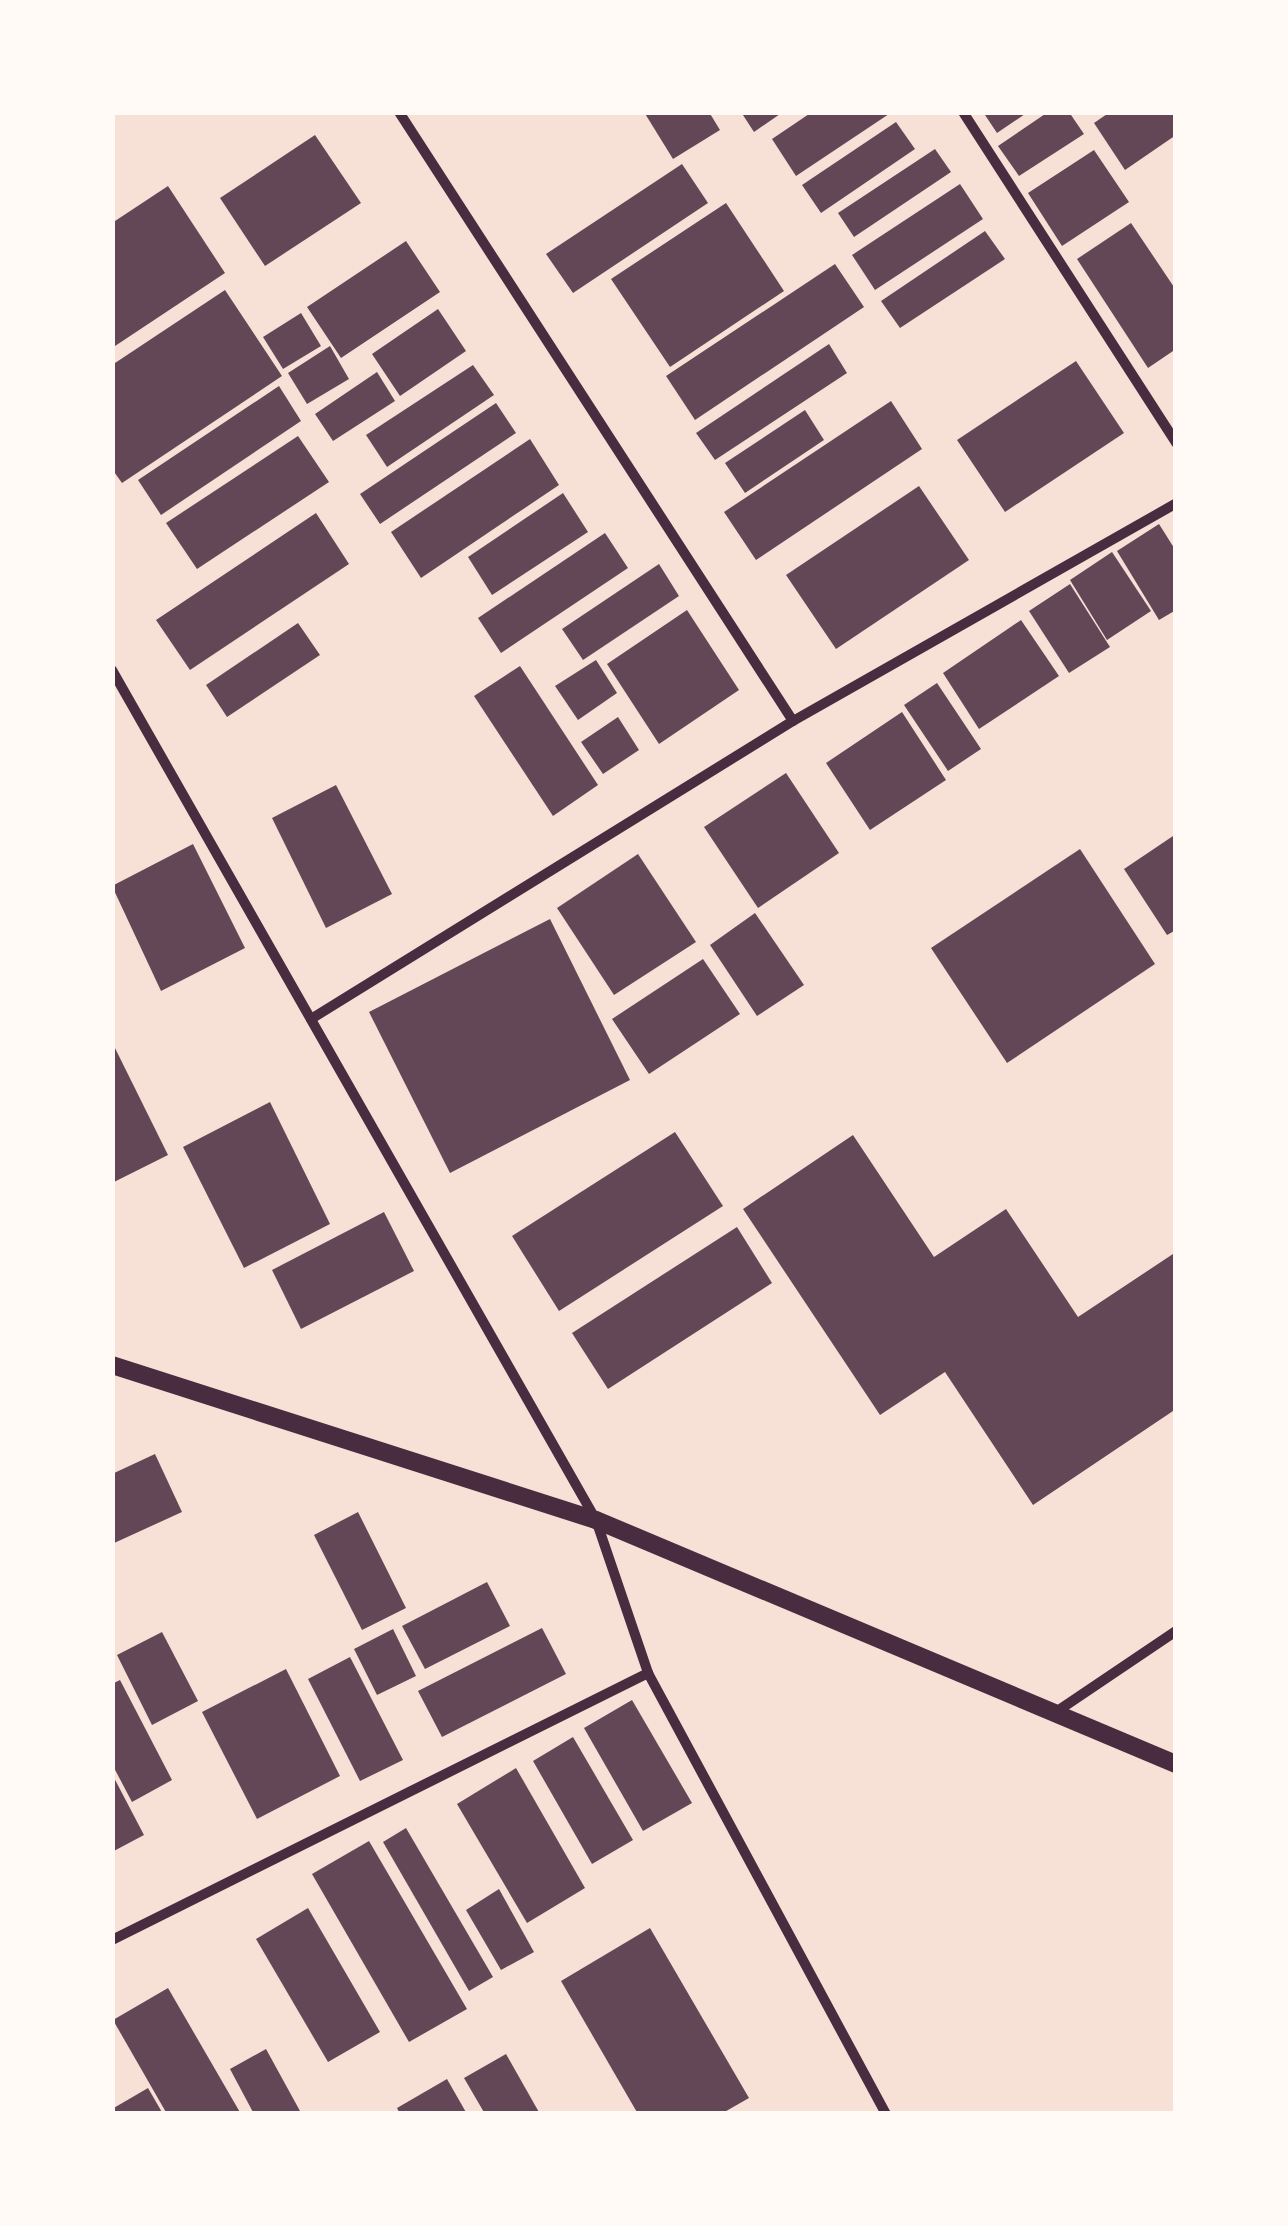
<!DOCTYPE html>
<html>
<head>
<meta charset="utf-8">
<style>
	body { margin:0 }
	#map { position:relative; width:1288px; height:2226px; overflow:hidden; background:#f7e1d7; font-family:Ubuntu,sans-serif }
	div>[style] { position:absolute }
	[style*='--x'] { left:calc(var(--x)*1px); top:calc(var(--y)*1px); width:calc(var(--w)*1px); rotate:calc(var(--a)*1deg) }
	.building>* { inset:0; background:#644757 }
	.minor>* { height:10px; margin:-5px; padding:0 5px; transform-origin:5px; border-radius:5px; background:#4a2c40 }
	.tertiary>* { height:18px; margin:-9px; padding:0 9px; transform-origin:9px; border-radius:9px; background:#4a2c40 }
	span { translate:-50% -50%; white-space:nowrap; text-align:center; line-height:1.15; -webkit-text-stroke:10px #fffaf5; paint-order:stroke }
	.frame { position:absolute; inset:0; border:115px solid #fffaf5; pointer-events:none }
</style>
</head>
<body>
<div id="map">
	<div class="building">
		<div style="clip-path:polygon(644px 112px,709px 112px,720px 130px,673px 159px)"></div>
		<div style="clip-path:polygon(741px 112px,783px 112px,754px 132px)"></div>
		<div style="clip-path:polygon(812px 112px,892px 112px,796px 176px,772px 139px)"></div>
		<div style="clip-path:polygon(983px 112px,1028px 112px,997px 133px)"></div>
		<div style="clip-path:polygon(1048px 112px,1069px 112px,1084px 134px,1019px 176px,998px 146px)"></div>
		<div style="clip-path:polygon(1110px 112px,1176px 112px,1176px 135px,1125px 170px,1094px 123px)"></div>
		<div style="clip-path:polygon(896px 122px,915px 149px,821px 213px,802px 185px)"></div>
		<div style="clip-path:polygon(315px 135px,361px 203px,265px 266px,220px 198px)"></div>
		<div style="clip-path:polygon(935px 149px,951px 172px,854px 237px,838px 213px)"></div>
		<div style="clip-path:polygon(1094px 150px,1129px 202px,1062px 246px,1028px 193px)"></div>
		<div style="clip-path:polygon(682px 164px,708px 203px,573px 293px,546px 254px)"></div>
		<div style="clip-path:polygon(960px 184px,983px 219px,875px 290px,852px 255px)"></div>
		<div style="clip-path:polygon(168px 186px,225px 273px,112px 348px,112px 223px)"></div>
		<div style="clip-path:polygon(726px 203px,784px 291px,670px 367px,611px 279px)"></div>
		<div style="clip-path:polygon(1131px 223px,1176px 290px,1176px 349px,1148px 368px,1077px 259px)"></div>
		<div style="clip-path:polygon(985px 231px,1005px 259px,900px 328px,881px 301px)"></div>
		<div style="clip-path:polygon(406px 241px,440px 292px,341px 358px,307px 307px)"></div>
		<div style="clip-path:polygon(835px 264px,864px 307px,695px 420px,666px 376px)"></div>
		<div style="clip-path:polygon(225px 290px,282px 376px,122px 483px,112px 469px,112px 365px)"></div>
		<div style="clip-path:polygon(438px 309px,466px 351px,400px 396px,372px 354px)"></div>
		<div style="clip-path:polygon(301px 313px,321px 346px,283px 369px,263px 337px)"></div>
		<div style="clip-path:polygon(829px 344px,847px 373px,715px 460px,696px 433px)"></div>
		<div style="clip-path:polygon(330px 346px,349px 379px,307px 404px,288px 373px)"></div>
		<div style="clip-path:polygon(1076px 361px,1124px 433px,1005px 512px,957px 440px)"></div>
		<div style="clip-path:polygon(473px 365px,494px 395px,387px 467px,366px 435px)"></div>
		<div style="clip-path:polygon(377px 372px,395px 401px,333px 441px,315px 414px)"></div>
		<div style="clip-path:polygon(279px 386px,301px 421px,161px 515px,138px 480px)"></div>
		<div style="clip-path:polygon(891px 401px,922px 449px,756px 560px,724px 512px)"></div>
		<div style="clip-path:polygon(496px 403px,516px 433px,380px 524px,360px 494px)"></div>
		<div style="clip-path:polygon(805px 410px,824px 440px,745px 493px,725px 463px)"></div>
		<div style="clip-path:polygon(298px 436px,329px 482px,197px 569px,166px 523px)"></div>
		<div style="clip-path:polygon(530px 439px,559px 485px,421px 578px,391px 532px)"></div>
		<div style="clip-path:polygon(919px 486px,969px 560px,836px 649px,786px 575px)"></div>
		<div style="clip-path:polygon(563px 493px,588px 532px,492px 595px,468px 557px)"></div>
		<div style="clip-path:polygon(316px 513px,349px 564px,190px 670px,156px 620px)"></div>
		<div style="clip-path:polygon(1159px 524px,1176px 551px,1176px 610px,1159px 620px,1117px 551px)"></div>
		<div style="clip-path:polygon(605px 533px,628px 568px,501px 653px,478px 618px)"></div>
		<div style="clip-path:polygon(1112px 552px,1151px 611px,1107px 640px,1070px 580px)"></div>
		<div style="clip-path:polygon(659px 564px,679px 596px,583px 660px,562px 629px)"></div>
		<div style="clip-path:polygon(1070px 584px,1110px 647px,1069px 673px,1029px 611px)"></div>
		<div style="clip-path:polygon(687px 610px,739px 690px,659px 744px,607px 664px)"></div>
		<div style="clip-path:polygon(1021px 620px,1059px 676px,979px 729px,943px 673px)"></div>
		<div style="clip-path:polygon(298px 623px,320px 655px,227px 717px,206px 685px)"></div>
		<div style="clip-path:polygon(596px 660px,617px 693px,578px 720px,555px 686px)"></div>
		<div style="clip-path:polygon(520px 666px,598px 785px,553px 816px,474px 696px)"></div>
		<div style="clip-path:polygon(937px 683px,981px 749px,948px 771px,904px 705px)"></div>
		<div style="clip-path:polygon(902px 712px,946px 780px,870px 830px,826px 763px)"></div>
		<div style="clip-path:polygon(618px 717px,639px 750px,603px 774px,581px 742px)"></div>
		<div style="clip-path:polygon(786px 773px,839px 853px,758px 908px,704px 827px)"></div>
		<div style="clip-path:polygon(336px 785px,392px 894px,326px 928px,272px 818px)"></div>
		<div style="clip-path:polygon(1176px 834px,1176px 930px,1167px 935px,1124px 869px)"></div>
		<div style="clip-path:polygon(193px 844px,245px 948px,161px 991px,112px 886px)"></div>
		<div style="clip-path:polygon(1080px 849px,1155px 964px,1007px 1063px,931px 948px)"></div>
		<div style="clip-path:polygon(638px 854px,696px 942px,614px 995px,557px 908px)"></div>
		<div style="clip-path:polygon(755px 913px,804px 985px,757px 1016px,710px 945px)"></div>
		<div style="clip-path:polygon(550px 919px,630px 1080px,450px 1173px,369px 1012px)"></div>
		<div style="clip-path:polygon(703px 959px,740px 1014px,649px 1074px,612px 1019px)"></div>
		<div style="clip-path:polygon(112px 1042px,168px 1155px,112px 1183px)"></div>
		<div style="clip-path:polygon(270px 1102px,330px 1224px,244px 1268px,183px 1147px)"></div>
		<div style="clip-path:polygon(675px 1132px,723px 1206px,559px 1311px,512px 1236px)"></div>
		<div style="clip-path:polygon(853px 1135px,934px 1257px,1006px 1209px,1078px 1317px,1176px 1252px,1176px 1409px,1033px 1505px,945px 1372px,880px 1415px,743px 1209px)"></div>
		<div style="clip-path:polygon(384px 1212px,414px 1271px,301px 1329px,272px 1270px)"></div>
		<div style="clip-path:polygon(737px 1227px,772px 1283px,608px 1389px,572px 1333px)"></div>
		<div style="clip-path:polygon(155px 1454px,182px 1512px,112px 1544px,112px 1474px)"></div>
		<div style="clip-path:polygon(358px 1512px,406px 1608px,362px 1630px,314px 1535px)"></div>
		<div style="clip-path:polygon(487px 1582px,510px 1626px,425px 1669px,402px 1626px)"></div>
		<div style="clip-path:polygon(542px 1628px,566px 1674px,442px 1737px,418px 1691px)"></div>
		<div style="clip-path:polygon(393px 1629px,416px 1676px,377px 1695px,354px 1649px)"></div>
		<div style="clip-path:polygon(162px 1632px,198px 1701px,152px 1725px,117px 1655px)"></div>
		<div style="clip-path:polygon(350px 1657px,403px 1760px,360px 1781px,308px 1679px)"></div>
		<div style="clip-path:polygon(286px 1669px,340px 1776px,257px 1819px,202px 1712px)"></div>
		<div style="clip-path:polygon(120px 1680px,172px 1780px,132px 1802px,112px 1764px,112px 1684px)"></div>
		<div style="clip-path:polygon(632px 1700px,692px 1803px,643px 1831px,584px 1728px)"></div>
		<div style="clip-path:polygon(573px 1737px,633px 1840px,592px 1864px,533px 1761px)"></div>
		<div style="clip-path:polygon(516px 1768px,585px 1888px,527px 1923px,457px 1804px)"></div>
		<div style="clip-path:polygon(112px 1774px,144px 1835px,112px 1852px)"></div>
		<div style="clip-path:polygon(406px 1828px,493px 1977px,469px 1991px,383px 1842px)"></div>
		<div style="clip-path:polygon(369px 1841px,467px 2009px,409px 2042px,312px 1874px)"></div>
		<div style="clip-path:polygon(499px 1889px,534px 1952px,501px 1970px,466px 1910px)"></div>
		<div style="clip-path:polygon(308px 1908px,380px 2032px,328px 2062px,256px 1939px)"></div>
		<div style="clip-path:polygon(650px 1928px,749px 2098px,721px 2114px,638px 2114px,561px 1981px)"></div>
		<div style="clip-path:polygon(168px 1988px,241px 2114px,167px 2114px,113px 2020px)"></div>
		<div style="clip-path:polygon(266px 2049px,300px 2111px,294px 2114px,254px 2114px,230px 2069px)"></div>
		<div style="clip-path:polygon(506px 2054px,540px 2114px,485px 2114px,464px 2078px)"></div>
		<div style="clip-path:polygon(447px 2079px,467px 2114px,400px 2114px,397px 2108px)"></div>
		<div style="clip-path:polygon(148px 2088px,163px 2114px,112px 2114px,112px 2109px)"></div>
	</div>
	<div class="minor">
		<div style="--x:399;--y:112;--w:725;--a:57.1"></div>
		<div style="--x:963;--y:112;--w:394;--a:57.2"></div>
		<div style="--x:112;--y:670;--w:978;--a:60.34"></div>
		<div style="--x:596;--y:1520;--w:162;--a:71.2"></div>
		<div style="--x:648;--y:1673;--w:501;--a:61.65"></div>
		<div style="--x:311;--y:1019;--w:567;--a:-31.73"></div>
		<div style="--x:793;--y:721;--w:441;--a:-29.6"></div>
		<div style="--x:1053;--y:1714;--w:148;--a:-34"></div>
		<div style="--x:112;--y:1940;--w:599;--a:-26.48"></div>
	</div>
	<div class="tertiary">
		<div style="--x:112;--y:1365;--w:508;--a:17.76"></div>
		<div style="--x:596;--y:1520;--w:629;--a:22.82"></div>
	</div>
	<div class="frame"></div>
</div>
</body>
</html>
